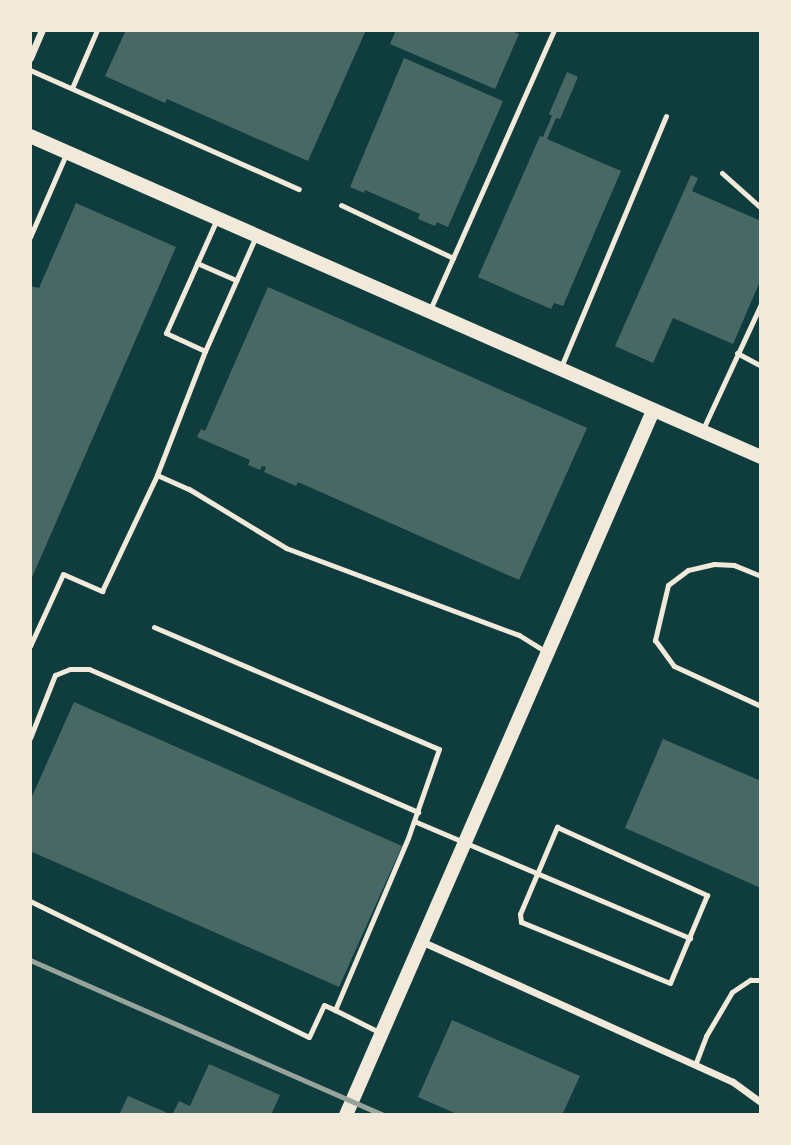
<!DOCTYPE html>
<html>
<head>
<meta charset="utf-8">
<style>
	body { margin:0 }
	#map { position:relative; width:791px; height:1145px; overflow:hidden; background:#0f3d3e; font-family:Manrope,sans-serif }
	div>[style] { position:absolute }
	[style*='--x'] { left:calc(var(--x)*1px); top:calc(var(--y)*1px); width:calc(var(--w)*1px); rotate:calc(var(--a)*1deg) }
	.building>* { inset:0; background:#486865 }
	.service>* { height:5px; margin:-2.5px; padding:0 2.5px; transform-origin:2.5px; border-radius:2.5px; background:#f1e9da }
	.minor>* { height:7px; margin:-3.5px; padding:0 3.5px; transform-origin:3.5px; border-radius:3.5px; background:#f1e9da }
	.secondary>* { height:14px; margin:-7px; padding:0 7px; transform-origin:7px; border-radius:7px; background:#f1e9da }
	.rail>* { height:5px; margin:-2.5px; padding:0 2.5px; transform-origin:2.5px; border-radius:2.5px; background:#97a49c }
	span { translate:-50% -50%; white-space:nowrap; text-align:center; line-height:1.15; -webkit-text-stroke:7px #f1e9da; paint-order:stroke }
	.frame { position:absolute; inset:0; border:32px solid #f1e9da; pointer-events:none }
</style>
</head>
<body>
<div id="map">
	<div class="building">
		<div style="clip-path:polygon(126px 30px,366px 30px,308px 161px,167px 99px,165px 103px,105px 76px)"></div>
		<div style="clip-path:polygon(396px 30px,509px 30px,519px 34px,495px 89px,390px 44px)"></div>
		<div style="clip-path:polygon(404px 58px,503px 101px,448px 227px,437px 222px,435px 226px,418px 219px,420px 214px,365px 190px,364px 193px,350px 187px)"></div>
		<div style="clip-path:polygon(567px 72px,578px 77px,560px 119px,556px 118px,547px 139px,621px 171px,563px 306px,554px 303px,551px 309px,478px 277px,540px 136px,543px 137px,552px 116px,549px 114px)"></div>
		<div style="clip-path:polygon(691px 175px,698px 178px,692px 191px,761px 221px,761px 279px,733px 344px,673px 318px,653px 363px,615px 346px)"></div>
		<div style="clip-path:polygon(76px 203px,176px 247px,30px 582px,30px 286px,39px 288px)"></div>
		<div style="clip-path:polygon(268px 287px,587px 428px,519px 580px,298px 482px,296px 486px,264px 472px,266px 467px,262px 466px,260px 470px,248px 465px,250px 460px,197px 437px,201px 429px,205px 431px)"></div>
		<div style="clip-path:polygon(74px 702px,402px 846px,339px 987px,30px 851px,30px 801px)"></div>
		<div style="clip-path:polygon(663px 739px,761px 781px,761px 888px,625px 828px)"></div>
		<div style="clip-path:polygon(452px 1020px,580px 1076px,562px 1115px,459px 1115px,418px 1097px)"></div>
		<div style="clip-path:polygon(209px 1064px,280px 1095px,271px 1115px,119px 1115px,128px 1096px,172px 1115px,179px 1101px,190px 1106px)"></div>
	</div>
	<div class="service">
		<div style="--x:30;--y:70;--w:294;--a:23.9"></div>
		<div style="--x:72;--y:88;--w:63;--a:-66.7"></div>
		<div style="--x:722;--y:173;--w:52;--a:41.9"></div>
		<div style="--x:341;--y:205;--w:124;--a:25.3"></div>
		<div style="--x:256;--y:236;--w:126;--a:113.9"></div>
		<div style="--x:205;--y:351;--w:133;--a:111.2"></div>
		<div style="--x:157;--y:475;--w:35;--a:24"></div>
		<div style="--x:189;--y:489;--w:114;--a:31.3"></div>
		<div style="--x:286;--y:548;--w:249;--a:20.5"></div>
		<div style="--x:519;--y:635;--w:31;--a:32"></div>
		<div style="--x:30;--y:237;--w:93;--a:-66.5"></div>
		<div style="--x:197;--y:263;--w:43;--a:23.6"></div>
		<div style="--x:429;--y:312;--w:308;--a:-66.1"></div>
		<div style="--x:205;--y:351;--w:43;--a:-155.2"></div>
		<div style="--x:166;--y:333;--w:125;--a:-65.9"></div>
		<div style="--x:737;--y:353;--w:27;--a:28"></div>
		<div style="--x:561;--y:367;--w:272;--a:-67.3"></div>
		<div style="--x:703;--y:429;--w:138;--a:-65.1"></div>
		<div style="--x:761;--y:576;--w:29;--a:-158"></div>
		<div style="--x:734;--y:565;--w:20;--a:-177"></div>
		<div style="--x:714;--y:564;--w:27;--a:167"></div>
		<div style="--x:688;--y:570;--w:25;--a:143"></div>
		<div style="--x:668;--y:585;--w:57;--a:103.3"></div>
		<div style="--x:655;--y:640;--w:32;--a:54"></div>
		<div style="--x:674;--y:666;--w:96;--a:24.7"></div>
		<div style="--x:154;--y:627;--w:310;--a:23.2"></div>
		<div style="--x:439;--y:749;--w:94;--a:109.2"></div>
		<div style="--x:408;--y:838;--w:187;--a:113"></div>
		<div style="--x:335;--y:1010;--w:49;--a:26.6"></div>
		<div style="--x:30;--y:646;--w:79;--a:-65.4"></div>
		<div style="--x:63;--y:574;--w:43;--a:23.6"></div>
		<div style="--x:102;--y:591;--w:128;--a:-64.6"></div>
		<div style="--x:30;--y:738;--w:68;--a:-68.4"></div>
		<div style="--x:55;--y:675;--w:16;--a:-22"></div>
		<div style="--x:70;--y:669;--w:19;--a:0"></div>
		<div style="--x:89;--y:669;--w:359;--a:23.5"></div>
		<div style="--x:414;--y:821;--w:300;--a:23"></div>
		<div style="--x:557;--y:827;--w:165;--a:24.4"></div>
		<div style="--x:707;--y:895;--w:95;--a:112.8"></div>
		<div style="--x:670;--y:983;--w:161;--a:-157.7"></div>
		<div style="--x:521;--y:922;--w:8;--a:-97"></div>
		<div style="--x:520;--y:914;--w:95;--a:-67"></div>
		<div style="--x:30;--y:901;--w:310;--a:26"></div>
		<div style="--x:309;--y:1037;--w:35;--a:-65"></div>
		<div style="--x:324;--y:1005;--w:12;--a:24"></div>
		<div style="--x:695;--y:1065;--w:31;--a:-69"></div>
		<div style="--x:706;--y:1036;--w:51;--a:-59.4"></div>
		<div style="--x:732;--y:992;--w:22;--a:-34"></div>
		<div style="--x:750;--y:980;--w:11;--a:0"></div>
	</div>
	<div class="minor">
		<div style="--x:30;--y:58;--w:30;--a:-67"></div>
		<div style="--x:423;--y:942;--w:340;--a:24.3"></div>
		<div style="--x:733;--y:1082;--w:34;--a:36"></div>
	</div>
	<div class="secondary">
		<div style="--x:30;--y:136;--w:798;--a:23.71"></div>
		<div style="--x:346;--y:1115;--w:768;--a:-66.44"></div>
	</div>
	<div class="rail">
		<div style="--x:30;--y:960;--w:386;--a:23.7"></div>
	</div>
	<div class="frame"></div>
</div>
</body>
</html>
